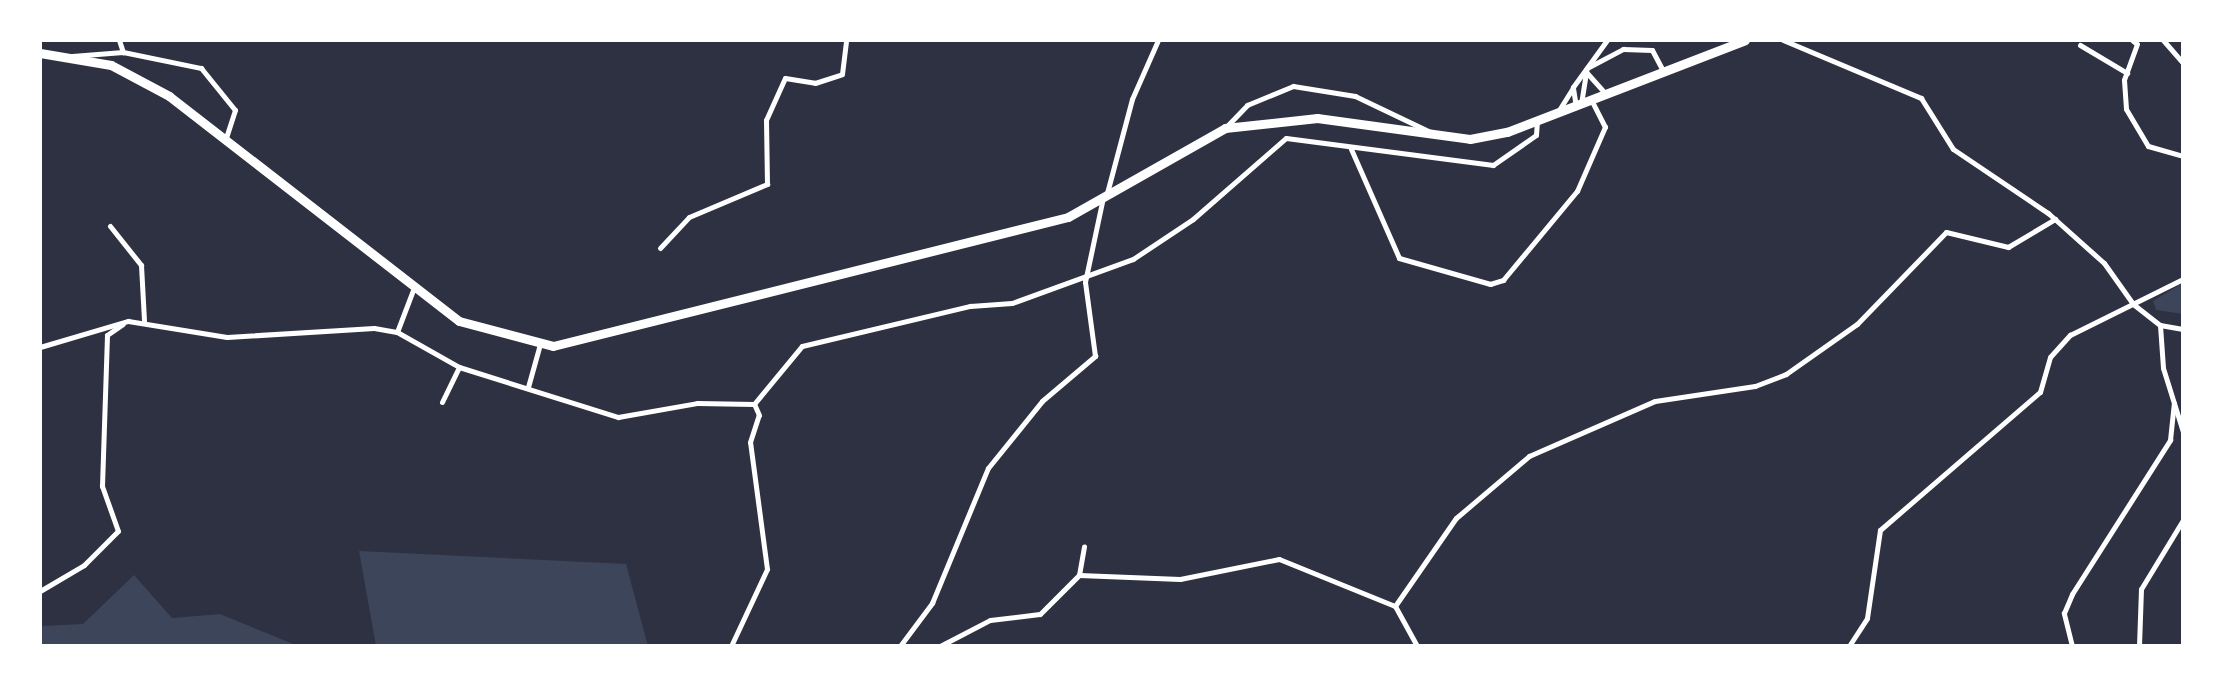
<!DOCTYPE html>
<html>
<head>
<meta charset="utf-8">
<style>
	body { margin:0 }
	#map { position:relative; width:2223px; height:686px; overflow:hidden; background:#2d3142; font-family:"Source Sans 3",sans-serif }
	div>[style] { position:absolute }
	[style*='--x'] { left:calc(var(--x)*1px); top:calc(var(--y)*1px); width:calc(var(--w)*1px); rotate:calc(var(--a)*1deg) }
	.green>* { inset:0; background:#3c4559 }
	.minor>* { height:5px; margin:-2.5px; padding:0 2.5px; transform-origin:2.5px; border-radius:2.5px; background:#fff }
	.trunk>* { height:9px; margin:-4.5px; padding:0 4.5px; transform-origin:4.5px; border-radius:4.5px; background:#fff }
	span { translate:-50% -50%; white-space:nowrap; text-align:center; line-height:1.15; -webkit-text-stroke:7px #fff; paint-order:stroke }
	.frame { position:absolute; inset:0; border:42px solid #fff; pointer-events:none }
</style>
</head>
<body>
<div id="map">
	<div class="green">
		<div style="clip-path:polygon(2183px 283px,2183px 314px,2156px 310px,2153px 301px)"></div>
		<div style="clip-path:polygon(359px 551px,626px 564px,648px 646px,376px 646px)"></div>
		<div style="clip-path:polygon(134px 575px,172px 618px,220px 614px,298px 646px,40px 646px,40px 626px,83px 624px)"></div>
	</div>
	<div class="minor">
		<div style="--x:119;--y:40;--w:13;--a:72"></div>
		<div style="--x:123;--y:52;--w:80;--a:11.6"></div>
		<div style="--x:201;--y:68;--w:54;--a:51"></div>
		<div style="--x:235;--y:110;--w:28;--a:108"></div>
		<div style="--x:1783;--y:40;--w:150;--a:22.8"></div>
		<div style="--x:1921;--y:98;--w:60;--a:57.9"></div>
		<div style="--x:1953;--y:149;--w:115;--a:34"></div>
		<div style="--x:2048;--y:213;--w:75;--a:41.8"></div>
		<div style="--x:2104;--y:263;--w:50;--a:54.7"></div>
		<div style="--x:2133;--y:304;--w:34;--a:38"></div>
		<div style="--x:2160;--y:325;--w:43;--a:86"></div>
		<div style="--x:2163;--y:368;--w:67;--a:72.6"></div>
		<div style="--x:2132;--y:40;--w:6;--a:39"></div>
		<div style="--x:2137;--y:44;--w:38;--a:110"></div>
		<div style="--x:2124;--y:80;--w:29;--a:86"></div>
		<div style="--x:2126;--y:109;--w:43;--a:59.3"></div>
		<div style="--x:2148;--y:146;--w:36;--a:16"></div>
		<div style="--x:2163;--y:40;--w:30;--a:49"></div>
		<div style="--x:2080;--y:45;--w:55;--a:30.8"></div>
		<div style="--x:72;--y:56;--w:51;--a:-4.5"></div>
		<div style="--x:1587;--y:73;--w:28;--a:48"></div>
		<div style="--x:1581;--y:104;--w:36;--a:-81"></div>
		<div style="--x:1587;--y:68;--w:41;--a:-27.8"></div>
		<div style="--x:1623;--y:49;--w:29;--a:2"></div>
		<div style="--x:1652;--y:50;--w:26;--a:62"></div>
		<div style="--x:1576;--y:107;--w:20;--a:-99"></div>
		<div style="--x:1573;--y:87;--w:58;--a:-54.1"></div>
		<div style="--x:1559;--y:110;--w:26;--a:-58"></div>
		<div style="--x:1225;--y:128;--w:32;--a:-46"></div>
		<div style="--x:1247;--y:105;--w:50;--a:-22.4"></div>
		<div style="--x:1293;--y:86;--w:63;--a:9.2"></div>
		<div style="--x:1355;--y:96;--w:83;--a:25.6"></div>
		<div style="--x:1351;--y:149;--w:119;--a:66.2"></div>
		<div style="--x:1399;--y:258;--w:95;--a:15.9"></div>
		<div style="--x:1490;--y:284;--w:14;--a:-17"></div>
		<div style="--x:1503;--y:280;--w:116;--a:-50.3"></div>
		<div style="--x:1577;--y:191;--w:70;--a:-66.4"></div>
		<div style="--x:1605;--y:127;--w:29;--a:-117"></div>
		<div style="--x:1107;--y:193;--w:97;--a:-75.1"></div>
		<div style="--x:1132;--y:99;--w:64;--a:-66.2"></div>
		<div style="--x:110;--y:226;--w:50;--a:51.5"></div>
		<div style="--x:141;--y:265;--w:56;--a:86.9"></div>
		<div style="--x:660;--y:248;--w:42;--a:-46.9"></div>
		<div style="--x:689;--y:217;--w:85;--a:-22.9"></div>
		<div style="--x:767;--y:184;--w:64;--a:-90.9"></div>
		<div style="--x:766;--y:120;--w:46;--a:-65.7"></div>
		<div style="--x:785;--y:78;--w:30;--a:9"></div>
		<div style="--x:815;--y:83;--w:28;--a:-18"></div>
		<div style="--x:842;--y:74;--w:34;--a:-83"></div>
		<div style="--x:2160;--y:325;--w:23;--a:10"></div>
		<div style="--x:397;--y:332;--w:45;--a:-69.1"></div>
		<div style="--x:40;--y:347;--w:92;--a:-16.5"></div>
		<div style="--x:128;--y:321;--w:100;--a:9.2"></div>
		<div style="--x:227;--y:337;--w:147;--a:-3.5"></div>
		<div style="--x:374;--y:328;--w:23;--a:10"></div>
		<div style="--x:397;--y:332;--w:71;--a:29.4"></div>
		<div style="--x:459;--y:367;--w:167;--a:17.5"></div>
		<div style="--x:618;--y:417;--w:80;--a:-10"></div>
		<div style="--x:697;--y:403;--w:57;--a:1"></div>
		<div style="--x:754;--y:404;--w:75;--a:-50.4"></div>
		<div style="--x:802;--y:346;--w:173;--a:-13.4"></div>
		<div style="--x:970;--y:306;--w:42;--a:-4.1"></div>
		<div style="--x:1012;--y:303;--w:129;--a:-20"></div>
		<div style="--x:1133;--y:259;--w:72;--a:-33.7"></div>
		<div style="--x:1193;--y:219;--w:123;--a:-41.1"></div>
		<div style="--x:1286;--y:138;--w:209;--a:7.4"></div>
		<div style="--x:1493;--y:165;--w:52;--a:-34.9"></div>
		<div style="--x:1536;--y:135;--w:14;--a:-86"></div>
		<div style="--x:528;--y:387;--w:45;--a:-74.4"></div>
		<div style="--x:442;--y:402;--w:39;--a:-64"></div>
		<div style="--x:1079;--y:575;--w:29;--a:-80"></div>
		<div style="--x:40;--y:591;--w:51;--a:-30.6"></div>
		<div style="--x:84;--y:565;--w:48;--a:-45"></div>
		<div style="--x:118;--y:531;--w:48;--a:-109.6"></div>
		<div style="--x:102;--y:486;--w:151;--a:-88.1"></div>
		<div style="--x:107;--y:335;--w:19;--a:-35"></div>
		<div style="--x:1395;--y:606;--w:107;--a:-55.3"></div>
		<div style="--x:1456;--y:518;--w:96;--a:-40.3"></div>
		<div style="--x:1529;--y:456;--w:137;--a:-23.6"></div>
		<div style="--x:1655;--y:401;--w:101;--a:-8.5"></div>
		<div style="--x:1755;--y:386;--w:33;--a:-21"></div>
		<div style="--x:1786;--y:374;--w:87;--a:-35.2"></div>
		<div style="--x:1857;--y:324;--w:128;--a:-45.9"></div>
		<div style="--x:1946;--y:232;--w:64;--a:13.6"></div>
		<div style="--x:2008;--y:247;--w:55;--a:-30.8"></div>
		<div style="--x:731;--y:646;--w:85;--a:-64.9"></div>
		<div style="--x:767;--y:569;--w:128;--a:-97.6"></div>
		<div style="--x:750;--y:442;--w:28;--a:-72"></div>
		<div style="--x:759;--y:415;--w:12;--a:-114"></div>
		<div style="--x:900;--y:646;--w:54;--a:-53.3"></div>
		<div style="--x:932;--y:603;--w:146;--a:-67.5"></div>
		<div style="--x:988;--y:468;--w:86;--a:-51.1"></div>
		<div style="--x:1042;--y:401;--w:70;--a:-40.3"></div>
		<div style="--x:1095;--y:356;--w:75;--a:-97.7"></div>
		<div style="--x:1085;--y:282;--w:82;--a:-78"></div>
		<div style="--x:940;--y:646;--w:56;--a:-27.5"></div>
		<div style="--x:990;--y:620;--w:50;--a:-6.8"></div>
		<div style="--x:1040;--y:614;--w:55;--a:-45"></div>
		<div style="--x:1079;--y:575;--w:101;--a:2.3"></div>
		<div style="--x:1180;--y:579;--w:101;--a:-11.4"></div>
		<div style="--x:1279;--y:559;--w:125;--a:22.1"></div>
		<div style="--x:1395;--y:606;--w:46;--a:61.2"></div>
		<div style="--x:1849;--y:646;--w:33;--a:-57"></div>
		<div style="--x:1867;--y:618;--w:89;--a:-81.6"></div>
		<div style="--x:1880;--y:530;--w:211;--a:-40.8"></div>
		<div style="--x:2040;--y:392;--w:36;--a:-74"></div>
		<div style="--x:2050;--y:357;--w:30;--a:-48"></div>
		<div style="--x:2070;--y:335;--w:126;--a:-26.4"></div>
		<div style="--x:2072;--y:646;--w:34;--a:-104"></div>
		<div style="--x:2064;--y:613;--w:21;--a:-67"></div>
		<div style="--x:2072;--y:594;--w:183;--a:-57.5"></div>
		<div style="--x:2170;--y:440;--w:37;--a:-84"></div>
		<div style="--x:2139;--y:646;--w:57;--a:-88"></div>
		<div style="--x:2141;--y:589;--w:81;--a:-58.7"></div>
	</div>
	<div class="trunk">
		<div style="--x:40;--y:53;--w:72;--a:9.6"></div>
		<div style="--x:111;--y:65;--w:66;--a:28.1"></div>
		<div style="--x:169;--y:96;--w:367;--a:37.8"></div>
		<div style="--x:459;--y:321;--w:97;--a:14.9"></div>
		<div style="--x:553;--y:346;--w:531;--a:-14.06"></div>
		<div style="--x:1068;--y:217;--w:180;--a:-29.5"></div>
		<div style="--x:1225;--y:128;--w:93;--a:-6.2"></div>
		<div style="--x:1317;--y:118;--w:154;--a:7.8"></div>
		<div style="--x:1470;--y:139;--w:38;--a:-11"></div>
		<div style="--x:1507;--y:132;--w:255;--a:-21.1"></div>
	</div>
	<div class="frame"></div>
</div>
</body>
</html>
